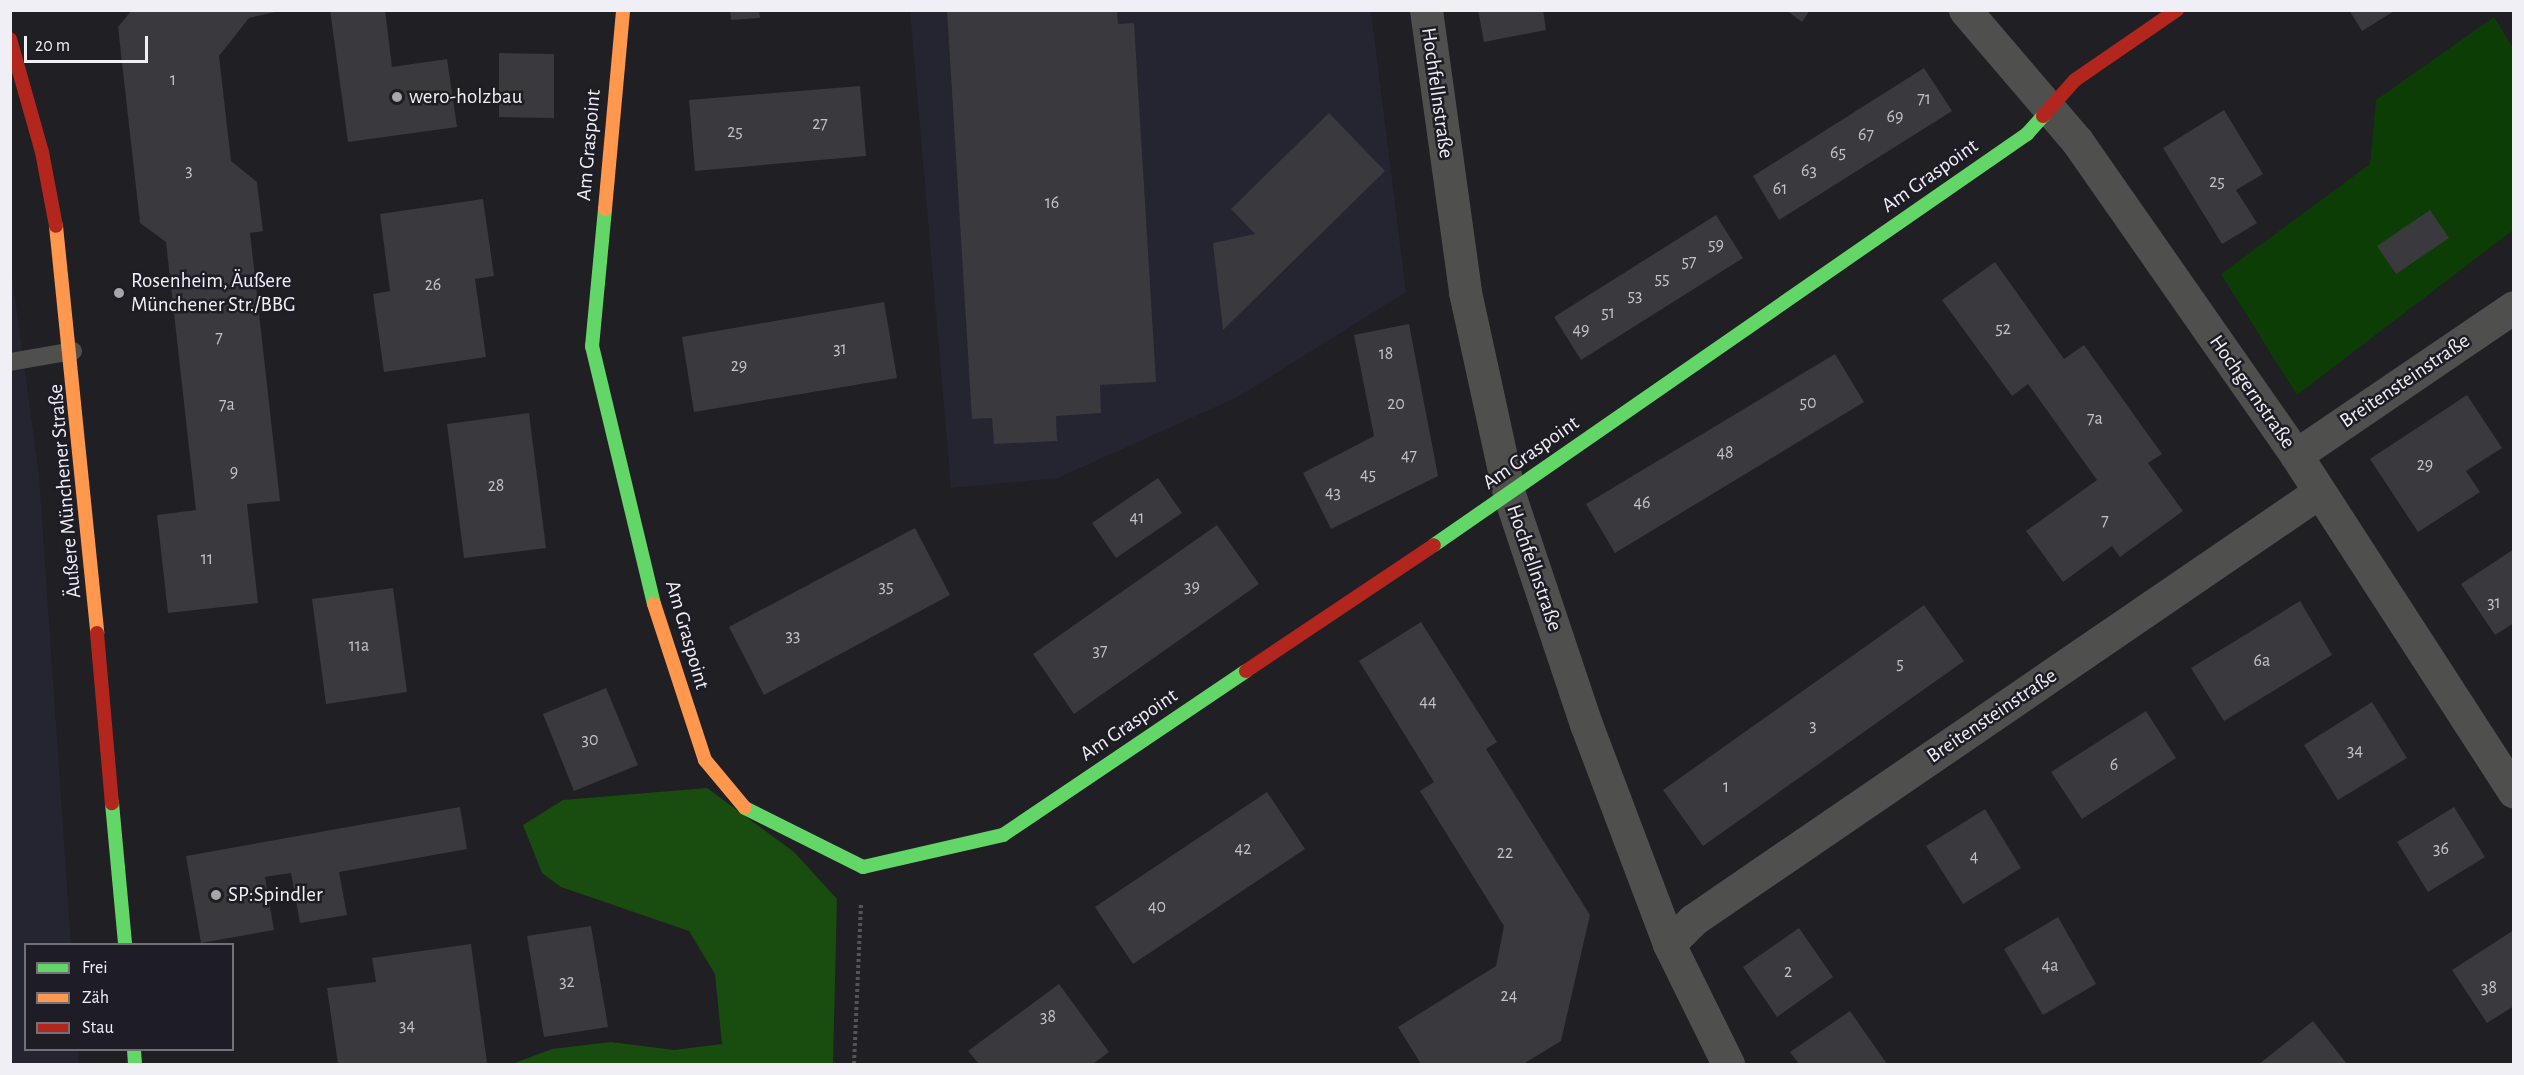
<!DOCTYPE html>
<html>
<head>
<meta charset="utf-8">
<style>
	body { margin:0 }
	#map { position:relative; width:2524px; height:1075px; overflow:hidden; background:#1f1f24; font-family:"Alegreya Sans",sans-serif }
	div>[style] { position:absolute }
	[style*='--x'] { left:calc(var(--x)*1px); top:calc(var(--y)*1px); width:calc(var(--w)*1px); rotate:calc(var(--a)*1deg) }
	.built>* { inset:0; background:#252431 }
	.green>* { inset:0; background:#0c3d05 }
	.forest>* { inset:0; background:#194c0f }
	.building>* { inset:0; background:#3a393d }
	.path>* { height:4px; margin-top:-2px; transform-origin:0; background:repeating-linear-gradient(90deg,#545555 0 3px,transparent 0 6px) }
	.lane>* { height:18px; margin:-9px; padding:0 9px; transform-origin:9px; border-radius:9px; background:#4f4f4e }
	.street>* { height:33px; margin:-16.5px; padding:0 16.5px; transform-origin:16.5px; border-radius:16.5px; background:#4f4f4e }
	.fast>* { height:14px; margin:-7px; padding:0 7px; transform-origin:7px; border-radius:7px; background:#63d668 }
	.slow>* { height:14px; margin:-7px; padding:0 7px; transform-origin:7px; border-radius:7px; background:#ff974d }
	.jam>* { height:14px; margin:-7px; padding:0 7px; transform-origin:7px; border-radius:7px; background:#b3261e }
	.dots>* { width:16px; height:16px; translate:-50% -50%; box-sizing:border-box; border:3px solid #1e1d26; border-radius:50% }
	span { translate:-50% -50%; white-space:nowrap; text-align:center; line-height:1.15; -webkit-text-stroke:5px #1e1d26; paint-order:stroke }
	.number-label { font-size:18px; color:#c2c2c7 }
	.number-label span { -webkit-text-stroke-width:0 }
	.street-label { font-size:21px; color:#efeff5 }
	.poi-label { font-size:21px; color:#efeff5 }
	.left { translate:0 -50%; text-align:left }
	.frame { position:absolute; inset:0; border:12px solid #efeff5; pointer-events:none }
	.legend { position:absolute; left:24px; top:943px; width:210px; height:108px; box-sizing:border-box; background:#1e1d26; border:2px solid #727179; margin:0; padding:8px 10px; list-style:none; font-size:18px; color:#efeff5 }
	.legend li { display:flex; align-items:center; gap:12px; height:30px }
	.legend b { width:30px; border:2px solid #727179 }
	.scale { position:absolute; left:24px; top:36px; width:124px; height:27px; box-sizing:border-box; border:3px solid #efeff5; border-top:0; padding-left:8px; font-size:18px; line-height:21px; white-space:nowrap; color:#efeff5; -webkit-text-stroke:4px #1e1d26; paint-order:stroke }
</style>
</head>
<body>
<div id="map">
	<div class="built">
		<div style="clip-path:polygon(910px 11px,1371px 11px,1406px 292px,1238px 397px,1058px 478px,951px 488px)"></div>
		<div style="clip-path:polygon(10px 261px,39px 475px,71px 944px,26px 944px,26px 1050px,78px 1050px,79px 1064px,11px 1064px)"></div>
	</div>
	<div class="green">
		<div style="clip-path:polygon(2494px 17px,2513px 48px,2513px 230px,2297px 395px,2221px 274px,2370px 164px,2376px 100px)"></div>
	</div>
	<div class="forest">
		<div style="clip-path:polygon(707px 788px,794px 852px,837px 899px,833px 1064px,512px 1064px,552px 1049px,611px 1042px,674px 1050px,722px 1044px,715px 974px,689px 931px,561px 887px,542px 873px,523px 825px,563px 800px)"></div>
	</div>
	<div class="building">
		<div style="clip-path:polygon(132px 10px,284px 10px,249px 18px,219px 56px,231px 161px,257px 182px,263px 231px,250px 233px,280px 501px,247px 504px,258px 603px,168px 613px,157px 515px,196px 510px,166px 242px,140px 223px,118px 27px)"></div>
		<div style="clip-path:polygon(330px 10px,385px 10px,392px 67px,447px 59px,457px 127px,348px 142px)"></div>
		<div style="clip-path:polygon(730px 10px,759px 10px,760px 18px,731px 20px)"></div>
		<div style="clip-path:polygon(947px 10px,1117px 10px,1118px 24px,1134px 23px,1156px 382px,1100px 385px,1101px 413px,1056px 416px,1057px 441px,994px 444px,992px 418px,972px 419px)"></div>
		<div style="clip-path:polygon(1478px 10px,1543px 10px,1546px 30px,1484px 42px)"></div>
		<div style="clip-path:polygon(1786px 10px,1810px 10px,1802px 22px)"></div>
		<div style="clip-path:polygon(2349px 10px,2396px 10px,2362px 31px)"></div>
		<div style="clip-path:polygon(499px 53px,554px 54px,554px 118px,499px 117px)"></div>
		<div style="clip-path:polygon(1924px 68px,1952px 111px,1779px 220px,1753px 176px)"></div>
		<div style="clip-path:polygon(860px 86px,866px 156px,695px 171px,689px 100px)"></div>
		<div style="clip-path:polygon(2224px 110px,2263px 174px,2236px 190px,2257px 223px,2222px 244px,2163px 148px)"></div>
		<div style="clip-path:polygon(1329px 113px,1385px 171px,1223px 330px,1213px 243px,1255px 234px,1231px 209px)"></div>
		<div style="clip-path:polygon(483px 199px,494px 276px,475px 279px,486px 357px,384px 372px,373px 294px,390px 291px,380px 214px)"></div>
		<div style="clip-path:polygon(2430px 210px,2449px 238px,2396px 274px,2377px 246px)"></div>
		<div style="clip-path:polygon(1716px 215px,1743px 258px,1581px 360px,1554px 317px)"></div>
		<div style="clip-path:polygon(1995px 262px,2064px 359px,2084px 345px,2162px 454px,2148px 463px,2183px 511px,2120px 557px,2112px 546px,2063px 582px,2026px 531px,2097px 480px,2028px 384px,2012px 396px,1942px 300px)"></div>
		<div style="clip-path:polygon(884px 302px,897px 378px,694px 412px,682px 337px)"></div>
		<div style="clip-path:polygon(1409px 324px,1438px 476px,1331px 529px,1303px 473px,1374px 436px,1354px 335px)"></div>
		<div style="clip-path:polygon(1835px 354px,1864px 402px,1615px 553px,1586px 504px)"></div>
		<div style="clip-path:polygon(2467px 395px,2502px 448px,2466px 471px,2480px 492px,2418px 532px,2370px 459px)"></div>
		<div style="clip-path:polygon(529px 413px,546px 548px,464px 558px,447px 424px)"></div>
		<div style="clip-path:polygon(1158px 478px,1182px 513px,1116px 558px,1092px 523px)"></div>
		<div style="clip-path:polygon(1217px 525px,1259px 584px,1074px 714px,1033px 654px)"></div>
		<div style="clip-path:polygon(915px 528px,950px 595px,764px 695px,729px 627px)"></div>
		<div style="clip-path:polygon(2514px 549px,2514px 623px,2495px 635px,2461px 584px)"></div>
		<div style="clip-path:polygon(393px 588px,407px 692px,326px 704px,312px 599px)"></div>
		<div style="clip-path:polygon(2300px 601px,2332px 655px,2224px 721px,2191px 668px)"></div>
		<div style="clip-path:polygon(1924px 605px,1964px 661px,1703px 846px,1663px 790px)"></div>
		<div style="clip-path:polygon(1421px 622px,1497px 742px,1486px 749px,1590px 915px,1561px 1041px,1523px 1064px,1421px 1064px,1398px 1027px,1496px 966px,1504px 926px,1420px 791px,1434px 782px,1359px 661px)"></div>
		<div style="clip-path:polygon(606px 688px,638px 765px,574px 791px,543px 714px)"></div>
		<div style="clip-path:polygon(2372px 702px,2407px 758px,2338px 800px,2304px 745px)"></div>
		<div style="clip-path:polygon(2146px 711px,2176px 758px,2082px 819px,2051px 772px)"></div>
		<div style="clip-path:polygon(1267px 792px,1305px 849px,1133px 964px,1095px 907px)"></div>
		<div style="clip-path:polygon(460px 807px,467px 849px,339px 872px,347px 915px,300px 923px,291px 873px,265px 877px,274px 930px,201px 943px,186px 856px)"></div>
		<div style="clip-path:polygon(2454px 807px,2485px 857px,2428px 892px,2397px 842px)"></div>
		<div style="clip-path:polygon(1985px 809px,2021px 868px,1963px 904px,1926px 846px)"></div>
		<div style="clip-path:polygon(2058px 917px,2096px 984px,2043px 1015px,2004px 949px)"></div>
		<div style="clip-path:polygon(591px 926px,608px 1027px,544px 1037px,527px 936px)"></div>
		<div style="clip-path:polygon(1799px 928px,1833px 977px,1777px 1017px,1743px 967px)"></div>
		<div style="clip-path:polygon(2514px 930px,2514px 1006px,2487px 1023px,2452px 970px)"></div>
		<div style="clip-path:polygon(471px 944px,487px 1063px,338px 1064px,327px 988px,376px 982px,372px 958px)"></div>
		<div style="clip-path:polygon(1059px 984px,1109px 1052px,1093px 1064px,979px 1064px,968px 1051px)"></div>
		<div style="clip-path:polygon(1850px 1011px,1887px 1064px,1799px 1064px,1790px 1052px)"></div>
		<div style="clip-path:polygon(2313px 1021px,2347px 1064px,2259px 1064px)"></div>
	</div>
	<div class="path">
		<div style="--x:854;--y:1064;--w:160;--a:-87.5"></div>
	</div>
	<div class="lane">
		<div style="--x:10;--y:362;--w:64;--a:-9.9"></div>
	</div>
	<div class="street">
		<div style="--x:1426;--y:10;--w:285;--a:82.1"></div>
		<div style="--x:1465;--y:292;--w:207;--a:77.7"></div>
		<div style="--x:1509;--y:494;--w:243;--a:71.5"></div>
		<div style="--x:1586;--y:724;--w:235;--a:69.3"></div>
		<div style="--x:1669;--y:944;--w:134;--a:63.8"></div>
		<div style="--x:1965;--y:10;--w:172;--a:49.5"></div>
		<div style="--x:2077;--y:141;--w:383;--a:55.1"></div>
		<div style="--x:2296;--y:455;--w:401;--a:57.1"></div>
		<div style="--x:2296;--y:455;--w:263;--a:-34.2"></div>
		<div style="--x:1669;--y:944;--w:34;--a:-45"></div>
		<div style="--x:1693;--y:920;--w:758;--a:-34.36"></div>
	</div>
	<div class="fast">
		<div style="--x:605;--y:209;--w:138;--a:95.4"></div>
		<div style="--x:592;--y:346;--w:265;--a:76.5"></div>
		<div style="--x:1434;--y:545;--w:722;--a:-34.73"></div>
		<div style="--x:2027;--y:134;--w:24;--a:-48"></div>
		<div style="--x:112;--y:803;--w:142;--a:84.7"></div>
		<div style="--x:745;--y:808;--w:132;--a:26.6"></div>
		<div style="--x:863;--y:867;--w:144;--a:-12.9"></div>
		<div style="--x:1003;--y:835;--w:293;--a:-34"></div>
		<div style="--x:134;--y:1050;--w:14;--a:86"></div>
	</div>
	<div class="slow">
		<div style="--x:605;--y:209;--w:200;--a:-84.8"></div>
		<div style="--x:56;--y:226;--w:409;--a:84.2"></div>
		<div style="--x:654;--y:604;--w:164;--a:71.9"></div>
		<div style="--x:705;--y:760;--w:62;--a:50.2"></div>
	</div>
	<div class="jam">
		<div style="--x:10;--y:39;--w:117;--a:74.2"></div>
		<div style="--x:42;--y:152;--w:75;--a:79.3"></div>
		<div style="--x:2043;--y:116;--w:48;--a:-48.4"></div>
		<div style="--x:2075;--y:80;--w:124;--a:-34.5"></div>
		<div style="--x:97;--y:633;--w:171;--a:85"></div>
		<div style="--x:1246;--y:671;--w:226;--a:-33.8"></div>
	</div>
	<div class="dots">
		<div style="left:397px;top:97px;background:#a6a6ac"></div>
		<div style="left:119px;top:293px;background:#a6a6ac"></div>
		<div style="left:216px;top:895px;background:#a6a6ac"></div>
	</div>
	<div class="number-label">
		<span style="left:173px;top:80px">1</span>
		<span style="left:1924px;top:99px">71</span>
		<span style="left:1895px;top:117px">69</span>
		<span style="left:820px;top:124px">27</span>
		<span style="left:735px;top:132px">25</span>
		<span style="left:1866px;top:135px">67</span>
		<span style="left:1838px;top:153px">65</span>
		<span style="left:189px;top:171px">3</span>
		<span style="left:1809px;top:171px">63</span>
		<span style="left:2217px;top:182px">25</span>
		<span style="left:1780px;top:189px">61</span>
		<span style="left:1052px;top:203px">16</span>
		<span style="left:1716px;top:245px">59</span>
		<span style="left:1689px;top:262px">57</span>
		<span style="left:1662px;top:279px">55</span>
		<span style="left:433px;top:285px">26</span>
		<span style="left:1635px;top:296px">53</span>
		<span style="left:1608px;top:313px">51</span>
		<span style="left:2003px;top:329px">52</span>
		<span style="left:1581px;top:330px">49</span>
		<span style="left:219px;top:338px">7</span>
		<span style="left:840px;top:349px">31</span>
		<span style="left:1386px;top:354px">18</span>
		<span style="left:739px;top:366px">29</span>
		<span style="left:1808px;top:403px">50</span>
		<span style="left:1396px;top:404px">20</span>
		<span style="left:227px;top:405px">7a</span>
		<span style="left:2095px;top:419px">7a</span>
		<span style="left:1725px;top:453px">48</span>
		<span style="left:1409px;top:456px">47</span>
		<span style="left:2425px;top:465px">29</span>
		<span style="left:234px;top:472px">9</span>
		<span style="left:1368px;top:475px">45</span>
		<span style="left:496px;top:486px">28</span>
		<span style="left:1333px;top:493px">43</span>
		<span style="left:1642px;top:503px">46</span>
		<span style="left:1137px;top:518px">41</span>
		<span style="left:2105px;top:521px">7</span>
		<span style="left:207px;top:559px">11</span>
		<span style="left:886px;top:587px">35</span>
		<span style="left:1192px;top:587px">39</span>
		<span style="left:2494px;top:603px">31</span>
		<span style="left:793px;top:636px">33</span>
		<span style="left:359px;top:646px">11a</span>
		<span style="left:1100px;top:651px">37</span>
		<span style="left:2262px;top:661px">6a</span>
		<span style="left:1900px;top:664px">5</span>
		<span style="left:1428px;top:702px">44</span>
		<span style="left:1813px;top:726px">3</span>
		<span style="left:590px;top:740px">30</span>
		<span style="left:2355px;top:751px">34</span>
		<span style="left:2114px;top:765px">6</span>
		<span style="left:1726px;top:787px">1</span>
		<span style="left:1243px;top:849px">42</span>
		<span style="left:2441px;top:849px">36</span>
		<span style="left:1505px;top:853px">22</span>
		<span style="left:1974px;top:857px">4</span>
		<span style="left:1157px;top:907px">40</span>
		<span style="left:2050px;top:966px">4a</span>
		<span style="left:1788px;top:972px">2</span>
		<span style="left:567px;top:982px">32</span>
		<span style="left:2489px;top:988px">38</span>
		<span style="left:1509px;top:996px">24</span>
		<span style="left:1048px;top:1017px">38</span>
		<span style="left:407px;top:1026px">34</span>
	</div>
	<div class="street-label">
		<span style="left:1437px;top:93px;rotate:82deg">Hochfellnstraße</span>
		<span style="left:589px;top:145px;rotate:-85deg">Am Graspoint</span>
		<span style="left:1930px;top:176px;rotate:-35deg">Am Graspoint</span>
		<span style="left:2405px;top:381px;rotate:-34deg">Breitensteinstraße</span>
		<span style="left:2252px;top:392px;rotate:55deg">Hochgernstraße</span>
		<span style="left:1531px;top:453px;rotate:-35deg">Am Graspoint</span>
		<span style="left:65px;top:491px;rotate:-95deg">Äußere Münchener Straße</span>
		<span style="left:1534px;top:568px;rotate:71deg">Hochfellnstraße</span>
		<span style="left:687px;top:635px;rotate:74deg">Am Graspoint</span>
		<span style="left:1992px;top:716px;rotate:-34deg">Breitensteinstraße</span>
		<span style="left:1129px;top:725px;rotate:-34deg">Am Graspoint</span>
	</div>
	<div class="poi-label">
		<span class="left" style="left:409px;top:97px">wero-holzbau</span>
		<span class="left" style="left:131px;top:293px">Rosenheim, Äußere<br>Münchener Str./BBG</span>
		<span class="left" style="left:228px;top:895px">SP:Spindler</span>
	</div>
	<div class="frame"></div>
	<ul class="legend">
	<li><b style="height:8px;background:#63d668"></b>Frei</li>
	<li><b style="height:8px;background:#ff974d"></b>Zäh</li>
	<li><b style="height:8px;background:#b3261e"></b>Stau</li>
	</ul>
	<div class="scale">20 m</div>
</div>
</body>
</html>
